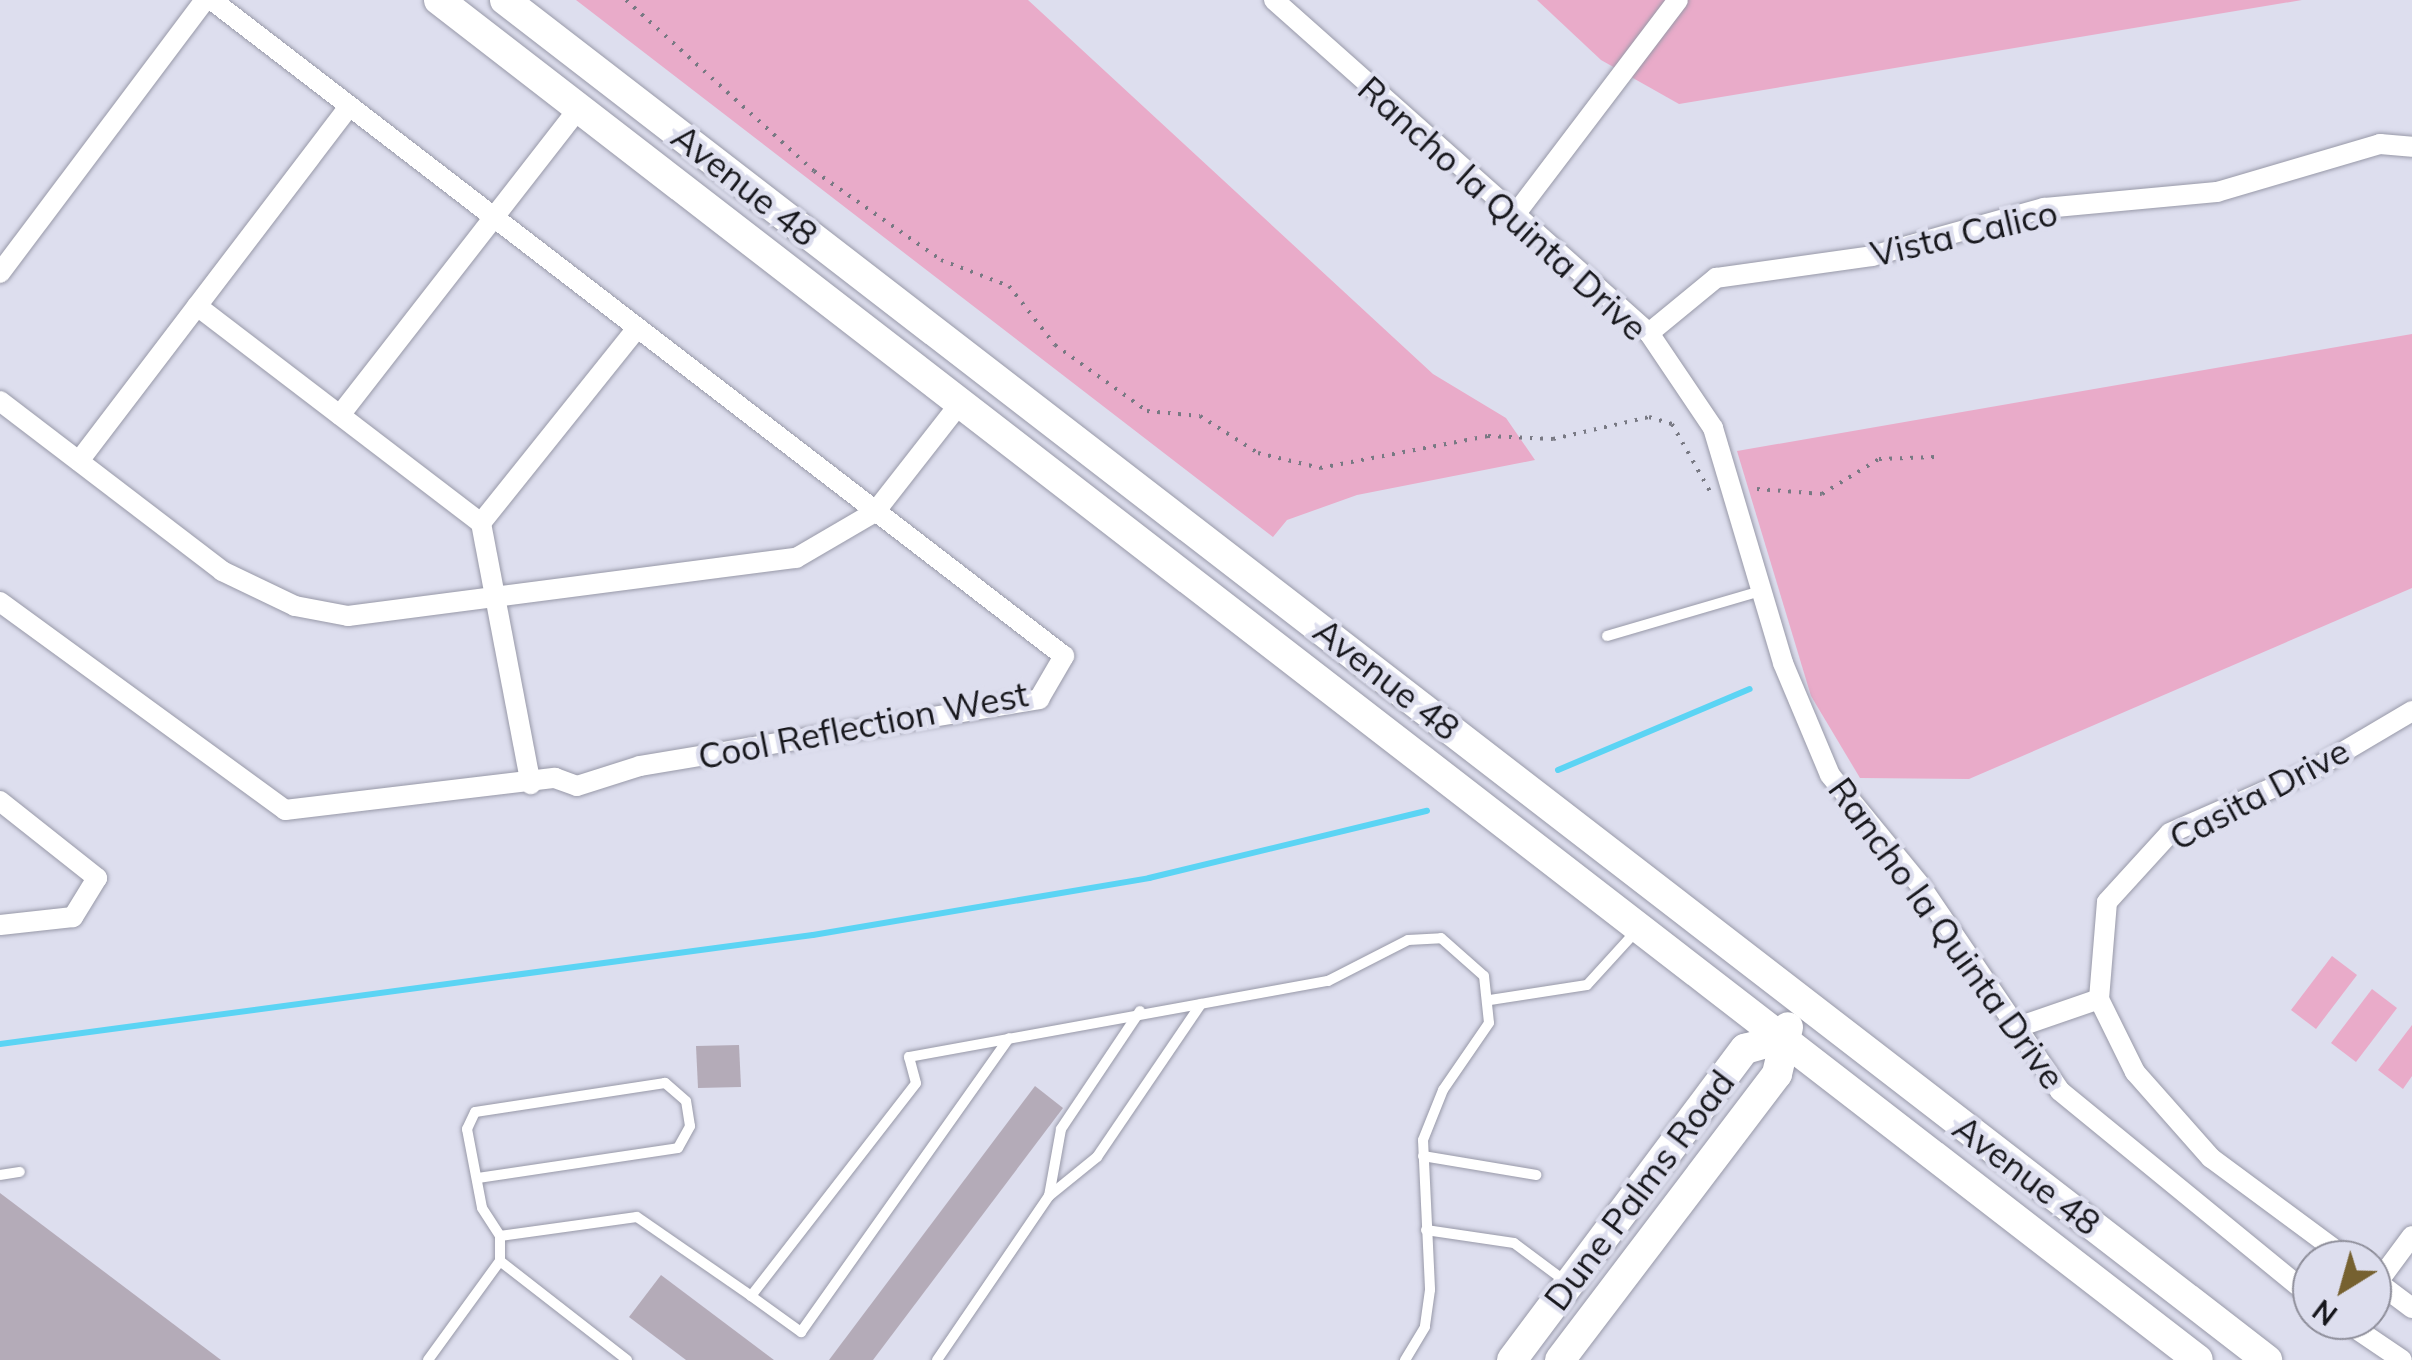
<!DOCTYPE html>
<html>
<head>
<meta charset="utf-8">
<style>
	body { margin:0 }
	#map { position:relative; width:2412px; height:1360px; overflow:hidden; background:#dddeee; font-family:Mulish,sans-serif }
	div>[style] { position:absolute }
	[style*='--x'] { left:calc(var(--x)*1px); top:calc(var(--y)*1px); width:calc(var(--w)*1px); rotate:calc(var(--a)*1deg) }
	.green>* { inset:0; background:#e9abc9 }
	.stream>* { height:6px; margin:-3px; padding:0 3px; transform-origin:3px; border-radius:3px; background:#5bd4f4 }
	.building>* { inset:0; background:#b4abb8 }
	.path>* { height:4px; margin-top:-2px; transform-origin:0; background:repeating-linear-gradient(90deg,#787983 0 2.5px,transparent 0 10.5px) }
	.roads { filter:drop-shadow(0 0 2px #9899a8) drop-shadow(0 0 2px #9899a8) }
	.lane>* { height:10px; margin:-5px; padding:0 5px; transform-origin:5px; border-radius:5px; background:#fff }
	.street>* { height:20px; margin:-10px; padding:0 10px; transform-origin:10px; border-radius:10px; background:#fff }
	.secondary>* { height:30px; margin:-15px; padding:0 15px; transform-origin:15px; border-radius:15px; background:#fff }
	span { translate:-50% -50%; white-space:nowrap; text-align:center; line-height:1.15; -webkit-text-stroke:9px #dddeee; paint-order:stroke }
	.street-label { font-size:35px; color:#17171c }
	.north { position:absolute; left:2292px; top:1240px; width:100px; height:100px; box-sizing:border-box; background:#dddeee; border:2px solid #8e8e9a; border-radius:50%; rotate:217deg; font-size:28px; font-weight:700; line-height:40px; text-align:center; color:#17171c }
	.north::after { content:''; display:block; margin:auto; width:35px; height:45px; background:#766130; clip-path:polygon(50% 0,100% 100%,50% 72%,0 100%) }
</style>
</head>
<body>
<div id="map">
	<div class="green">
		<div style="clip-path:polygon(576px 0,1028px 0,1433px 374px,1506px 418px,1535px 460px,1357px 495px,1287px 520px,1273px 537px)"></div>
		<div style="clip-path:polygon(1537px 0,2302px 0,1679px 104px,1601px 60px)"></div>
		<div style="clip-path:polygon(2412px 334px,2412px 588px,1969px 779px,1860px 778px,1811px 696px,1737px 451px)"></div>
		<div style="clip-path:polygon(2332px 956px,2357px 975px,2316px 1029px,2291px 1010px)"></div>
		<div style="clip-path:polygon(2372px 989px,2397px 1008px,2356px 1062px,2331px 1043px)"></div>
		<div style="clip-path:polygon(2412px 1025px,2412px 1076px,2403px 1089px,2378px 1070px)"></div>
	</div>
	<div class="stream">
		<div style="--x:1558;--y:770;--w:208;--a:-22.9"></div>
		<div style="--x:0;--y:1044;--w:820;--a:-7.64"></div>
		<div style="--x:813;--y:935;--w:341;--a:-9.6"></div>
		<div style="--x:1149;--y:878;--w:286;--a:-13.6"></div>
	</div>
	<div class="building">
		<div style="clip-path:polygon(739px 1045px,741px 1087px,698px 1088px,696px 1046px)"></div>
		<div style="clip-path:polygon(1035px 1086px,1063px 1108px,873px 1360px,829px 1360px)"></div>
		<div style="clip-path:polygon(0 1193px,221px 1360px,0 1360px)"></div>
		<div style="clip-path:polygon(661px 1275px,774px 1360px,686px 1360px,629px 1317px)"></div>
	</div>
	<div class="path">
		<div style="--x:626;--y:0;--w:254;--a:42.3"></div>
		<div style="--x:814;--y:171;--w:155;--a:35"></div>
		<div style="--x:941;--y:260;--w:73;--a:20.9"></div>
		<div style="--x:1009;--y:286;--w:75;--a:52.1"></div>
		<div style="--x:1055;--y:345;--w:113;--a:35.7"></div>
		<div style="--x:1147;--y:411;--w:53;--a:5.4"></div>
		<div style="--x:1200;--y:416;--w:69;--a:32.5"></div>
		<div style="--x:1258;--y:453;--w:64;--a:13.6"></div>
		<div style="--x:1320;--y:468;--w:171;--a:-10.8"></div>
		<div style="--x:1488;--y:436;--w:65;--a:2.6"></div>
		<div style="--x:1553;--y:439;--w:98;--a:-12.9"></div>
		<div style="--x:1649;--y:417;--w:24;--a:17"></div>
		<div style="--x:1672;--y:424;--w:81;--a:60.6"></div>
		<div style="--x:1757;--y:489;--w:65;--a:4.4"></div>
		<div style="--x:1822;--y:494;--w:67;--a:-31.6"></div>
		<div style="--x:1879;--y:459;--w:56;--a:-2"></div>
	</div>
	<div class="roads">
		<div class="lane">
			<div style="--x:1607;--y:636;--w:164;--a:-16.3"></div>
			<div style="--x:1490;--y:1000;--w:98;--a:-8.8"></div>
			<div style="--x:1587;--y:985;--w:76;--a:-47.7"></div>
			<div style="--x:1423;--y:1156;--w:115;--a:9.5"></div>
			<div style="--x:0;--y:1175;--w:20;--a:-9"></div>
			<div style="--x:478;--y:1178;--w:202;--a:-8.5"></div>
			<div style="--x:678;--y:1148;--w:25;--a:-61"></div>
			<div style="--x:690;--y:1126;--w:25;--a:-99"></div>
			<div style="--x:686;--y:1101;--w:28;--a:-139"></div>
			<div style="--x:665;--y:1083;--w:192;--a:171.3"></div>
			<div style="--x:475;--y:1112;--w:19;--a:115"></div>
			<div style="--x:467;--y:1129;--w:80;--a:79.2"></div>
			<div style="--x:482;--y:1208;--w:33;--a:57"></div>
			<div style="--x:1049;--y:1196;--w:62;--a:-39.1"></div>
			<div style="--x:1097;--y:1157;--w:185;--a:-55.8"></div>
			<div style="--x:1426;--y:1230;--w:89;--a:8.4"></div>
			<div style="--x:1514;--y:1243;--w:64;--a:36.7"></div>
			<div style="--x:500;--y:1261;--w:25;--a:-90"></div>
			<div style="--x:500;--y:1236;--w:138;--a:-7.9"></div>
			<div style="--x:637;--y:1217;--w:139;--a:34.7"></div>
			<div style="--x:751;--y:1296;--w:269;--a:-52.2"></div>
			<div style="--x:916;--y:1083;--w:27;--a:-105"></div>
			<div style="--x:909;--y:1057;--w:426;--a:-10.3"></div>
			<div style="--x:1328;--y:981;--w:90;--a:-27.1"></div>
			<div style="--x:1408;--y:940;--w:33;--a:-3"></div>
			<div style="--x:1441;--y:938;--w:57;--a:41.5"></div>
			<div style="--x:1484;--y:976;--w:47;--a:83.9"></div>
			<div style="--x:1489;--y:1023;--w:81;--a:124.5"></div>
			<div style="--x:1443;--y:1090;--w:54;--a:111.8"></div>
			<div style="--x:1423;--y:1140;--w:150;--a:87.3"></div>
			<div style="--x:1430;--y:1290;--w:37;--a:98"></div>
			<div style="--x:1425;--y:1327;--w:39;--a:121"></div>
			<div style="--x:751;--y:1296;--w:62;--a:35.8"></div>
			<div style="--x:801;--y:1332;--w:360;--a:-54.7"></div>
			<div style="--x:428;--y:1360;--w:122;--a:-54"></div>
			<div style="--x:500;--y:1261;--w:161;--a:37.9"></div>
			<div style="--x:937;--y:1360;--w:199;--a:-55.7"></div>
			<div style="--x:1049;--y:1196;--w:68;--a:-79.8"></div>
			<div style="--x:1061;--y:1129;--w:142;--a:-56.2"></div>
		</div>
		<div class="street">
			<div style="--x:1274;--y:0;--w:502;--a:41.61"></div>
			<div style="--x:1649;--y:333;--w:115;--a:56"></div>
			<div style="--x:1713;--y:428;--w:245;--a:73.4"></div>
			<div style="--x:1783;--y:663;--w:121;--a:67.2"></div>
			<div style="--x:1830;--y:775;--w:142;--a:50.7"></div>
			<div style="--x:1920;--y:885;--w:249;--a:55.8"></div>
			<div style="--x:2060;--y:1091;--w:325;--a:39.3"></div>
			<div style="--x:1517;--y:212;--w:266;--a:-52.8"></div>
			<div style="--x:0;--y:273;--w:341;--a:-53.1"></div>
			<div style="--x:197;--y:306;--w:357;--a:37.4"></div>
			<div style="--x:481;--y:523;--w:266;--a:79.2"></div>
			<div style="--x:1649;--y:333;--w:87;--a:-39.4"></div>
			<div style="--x:1716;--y:278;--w:158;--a:-8"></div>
			<div style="--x:1872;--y:256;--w:179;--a:-15.6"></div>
			<div style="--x:2044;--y:208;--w:174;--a:-5.3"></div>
			<div style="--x:2217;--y:192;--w:170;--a:-16.4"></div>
			<div style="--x:2380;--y:144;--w:32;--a:5"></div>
			<div style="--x:0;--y:401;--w:280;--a:37.4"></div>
			<div style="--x:222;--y:571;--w:81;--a:25.6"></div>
			<div style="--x:295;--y:606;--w:54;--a:10.7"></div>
			<div style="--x:348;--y:616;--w:452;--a:-7.4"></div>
			<div style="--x:796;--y:558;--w:91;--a:-30.2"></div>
			<div style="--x:875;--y:512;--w:140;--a:-52"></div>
			<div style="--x:340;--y:415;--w:390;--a:-52.1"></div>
			<div style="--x:79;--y:461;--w:446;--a:-52.7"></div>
			<div style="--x:481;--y:523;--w:250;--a:-51.3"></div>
			<div style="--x:0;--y:602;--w:353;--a:36.1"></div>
			<div style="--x:285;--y:810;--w:272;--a:-6.8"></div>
			<div style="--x:555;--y:778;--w:23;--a:20"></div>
			<div style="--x:577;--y:786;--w:66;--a:-17.6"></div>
			<div style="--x:640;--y:766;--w:405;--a:-9.5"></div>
			<div style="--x:1039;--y:699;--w:50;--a:-59.8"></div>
			<div style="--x:1064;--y:656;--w:1075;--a:-142.41"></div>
			<div style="--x:0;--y:801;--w:124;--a:38.4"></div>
			<div style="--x:97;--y:878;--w:46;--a:121.6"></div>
			<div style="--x:73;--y:917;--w:73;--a:173.7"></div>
			<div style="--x:2015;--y:1028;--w:89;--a:-19"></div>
			<div style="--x:2349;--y:1260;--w:172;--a:-143.5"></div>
			<div style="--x:2211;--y:1158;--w:115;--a:-131.5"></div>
			<div style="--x:2135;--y:1072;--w:81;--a:-116.3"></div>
			<div style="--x:2099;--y:999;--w:97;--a:-85.3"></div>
			<div style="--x:2107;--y:902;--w:93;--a:-47.6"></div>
			<div style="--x:2170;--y:833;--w:152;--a:-23.7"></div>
			<div style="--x:2309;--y:772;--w:120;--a:-30.6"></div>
			<div style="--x:2372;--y:1278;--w:50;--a:36.9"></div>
			<div style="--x:2372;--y:1290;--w:67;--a:-53.5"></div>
			<div style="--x:2343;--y:1320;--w:71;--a:34.1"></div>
		</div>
		<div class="secondary">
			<div style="--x:439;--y:0;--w:2223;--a:37.71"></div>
			<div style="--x:505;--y:0;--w:2226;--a:37.66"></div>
			<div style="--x:1512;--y:1360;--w:389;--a:-53.2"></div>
			<div style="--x:1745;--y:1049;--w:36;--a:-16"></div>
			<div style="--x:1560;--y:1360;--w:359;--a:-52.8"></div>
			<div style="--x:1777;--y:1074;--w:48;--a:-76.8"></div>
		</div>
	</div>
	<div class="street-label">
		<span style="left:745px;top:185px;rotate:38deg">Avenue 48</span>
		<span style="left:1503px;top:208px;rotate:42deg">Rancho la Quinta Drive</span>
		<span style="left:1964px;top:233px;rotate:-13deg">Vista Calico</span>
		<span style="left:1387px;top:679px;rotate:38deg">Avenue 48</span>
		<span style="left:863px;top:725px;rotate:-11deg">Cool Reflection West</span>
		<span style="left:2259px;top:794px;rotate:-28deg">Casita Drive</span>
		<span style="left:1947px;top:933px;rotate:54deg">Rancho la Quinta Drive</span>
		<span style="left:2027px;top:1175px;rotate:37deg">Avenue 48</span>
		<span style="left:1639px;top:1190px;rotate:-53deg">Dune Palms Road</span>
	</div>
	<div class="north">N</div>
</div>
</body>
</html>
